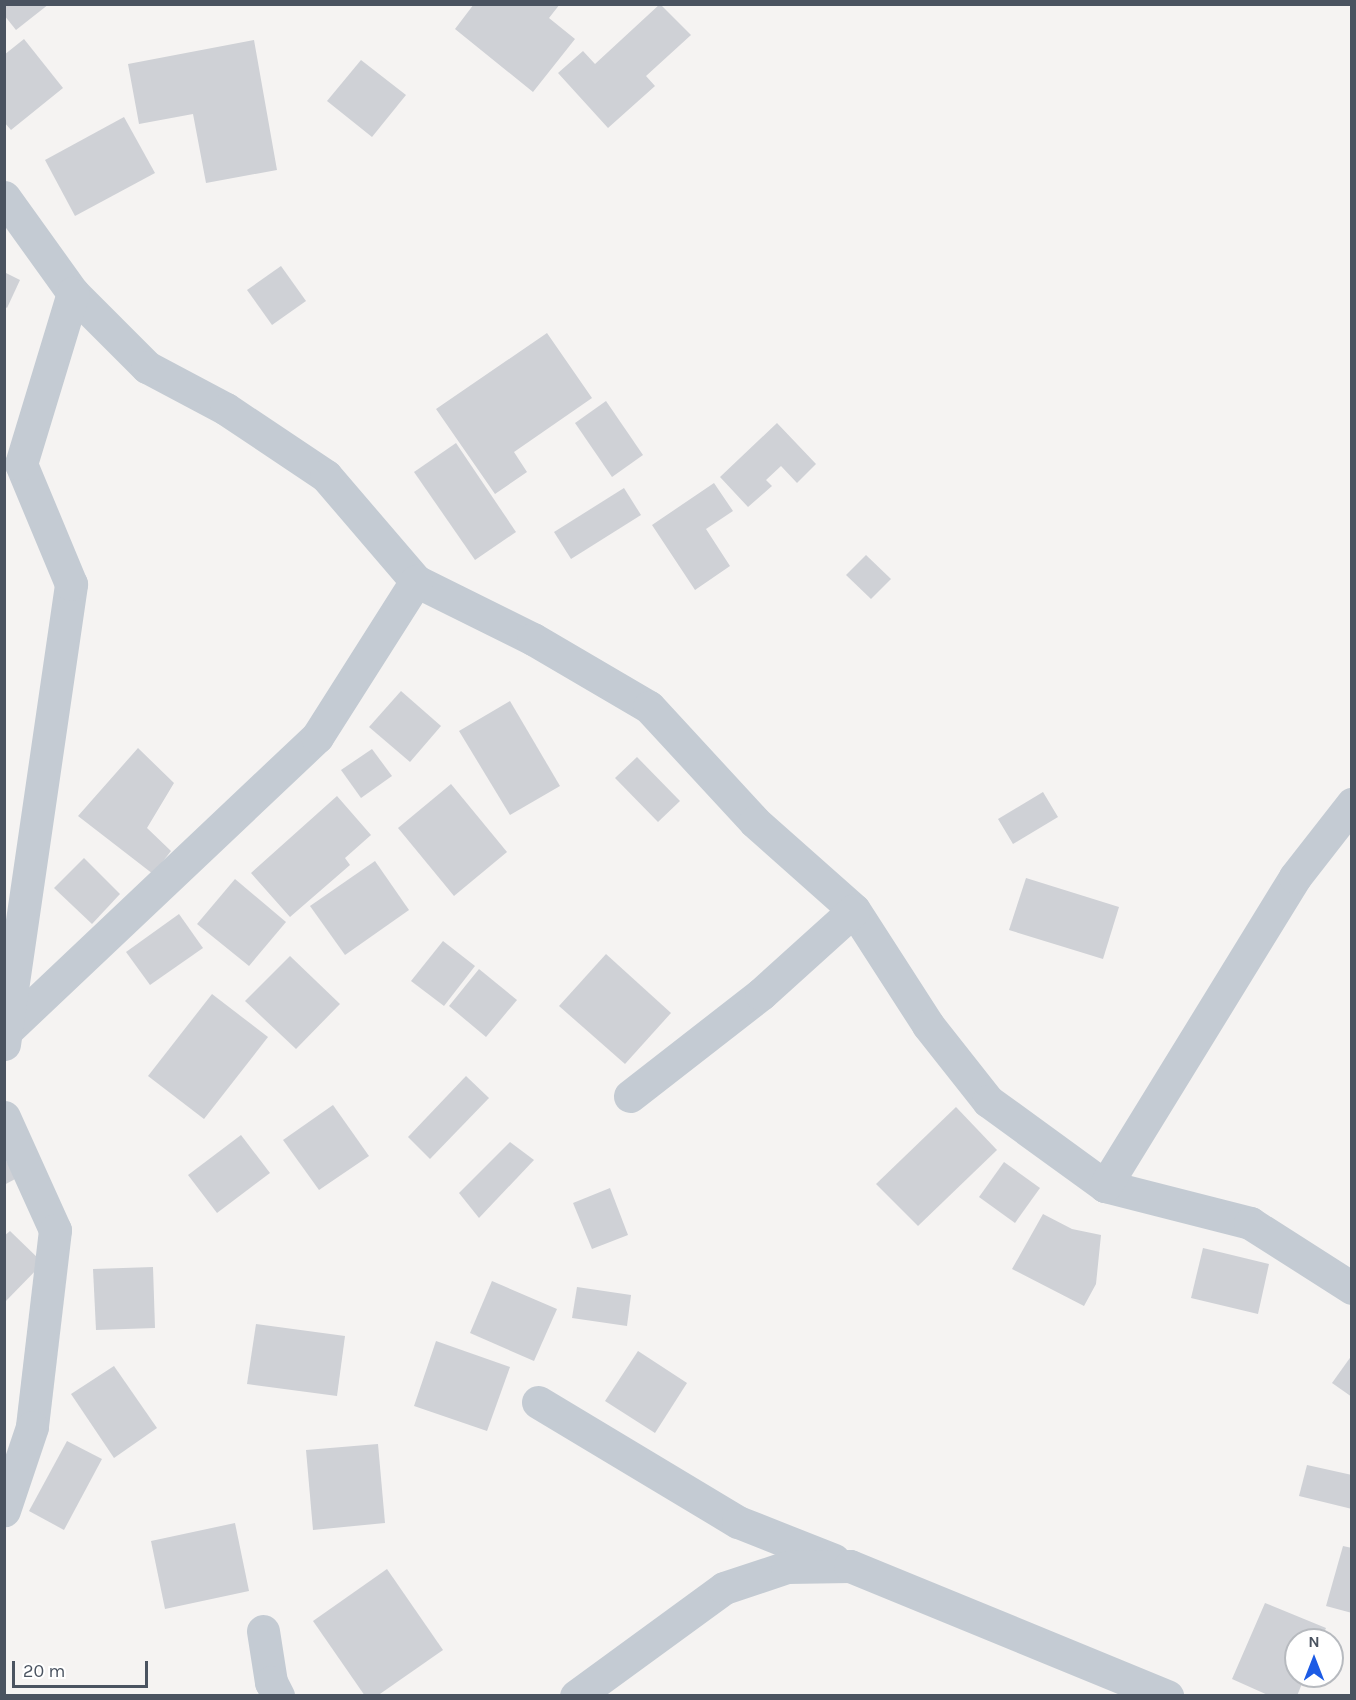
<!DOCTYPE html>
<html>
<head>
<meta charset="utf-8">
<style>
	body { margin:0 }
	#map { position:relative; width:1356px; height:1700px; overflow:hidden; background:#f5f3f2; font-family:Karla,sans-serif }
	div>[style] { position:absolute }
	[style*='--x'] { left:calc(var(--x)*1px); top:calc(var(--y)*1px); width:calc(var(--w)*1px); rotate:calc(var(--a)*1deg) }
	.building>* { inset:0; background:#cfd1d6 }
	.minor>* { height:33px; margin:-16.5px; padding:0 16.5px; transform-origin:16.5px; border-radius:16.5px; background:#c4cbd3 }
	span { translate:-50% -50%; white-space:nowrap; text-align:center; line-height:1.15; -webkit-text-stroke:6px #fff; paint-order:stroke }
	.frame { position:absolute; inset:0; border:6px solid #4a5360; pointer-events:none }
	.north { position:absolute; left:1284px; top:1628px; width:60px; height:60px; box-sizing:border-box; background:#fff; border:2px solid #b7babf; border-radius:50%; rotate:0deg; font-size:16px; font-weight:700; line-height:24px; text-align:center; color:#4a5360 }
	.north::after { content:''; display:block; margin:auto; width:21px; height:27px; background:#1c5be5; clip-path:polygon(50% 0,100% 100%,50% 72%,0 100%) }
	.scale { position:absolute; left:12px; top:1661px; width:136px; height:27px; box-sizing:border-box; border:3px solid #4a5360; border-top:0; padding-left:8px; font-size:18px; line-height:21px; white-space:nowrap; color:#4a5360; -webkit-text-stroke:4px #fff; paint-order:stroke }
</style>
</head>
<body>
<div id="map">
	<div class="building">
		<div style="clip-path:polygon(4px 4px,49px 4px,16px 30px,4px 15px)"></div>
		<div style="clip-path:polygon(474px 4px,560px 4px,549px 18px,575px 39px,533px 92px,455px 29px)"></div>
		<div style="clip-path:polygon(660px 4px,691px 35px,646px 76px,655px 86px,608px 128px,558px 73px,583px 51px,595px 64px)"></div>
		<div style="clip-path:polygon(24px 39px,63px 88px,11px 130px,4px 122px,4px 55px)"></div>
		<div style="clip-path:polygon(254px 40px,277px 170px,206px 183px,193px 114px,139px 124px,128px 64px)"></div>
		<div style="clip-path:polygon(361px 60px,406px 95px,372px 137px,327px 101px)"></div>
		<div style="clip-path:polygon(124px 117px,155px 173px,75px 216px,45px 160px)"></div>
		<div style="clip-path:polygon(281px 266px,306px 301px,272px 325px,247px 290px)"></div>
		<div style="clip-path:polygon(4px 272px,20px 280px,7px 308px,4px 306px)"></div>
		<div style="clip-path:polygon(547px 333px,592px 398px,514px 452px,527px 472px,495px 494px,436px 409px)"></div>
		<div style="clip-path:polygon(606px 401px,643px 455px,612px 477px,575px 423px)"></div>
		<div style="clip-path:polygon(777px 423px,816px 464px,797px 483px,781px 466px,766px 480px,772px 486px,748px 507px,720px 477px)"></div>
		<div style="clip-path:polygon(456px 443px,516px 532px,475px 560px,414px 472px)"></div>
		<div style="clip-path:polygon(714px 483px,733px 511px,706px 529px,730px 566px,695px 590px,652px 525px)"></div>
		<div style="clip-path:polygon(624px 488px,641px 515px,571px 559px,554px 532px)"></div>
		<div style="clip-path:polygon(866px 555px,891px 579px,871px 599px,846px 575px)"></div>
		<div style="clip-path:polygon(401px 691px,441px 726px,410px 762px,369px 727px)"></div>
		<div style="clip-path:polygon(510px 701px,560px 786px,510px 815px,459px 731px)"></div>
		<div style="clip-path:polygon(138px 748px,174px 783px,147px 828px,171px 851px,153px 874px,78px 816px)"></div>
		<div style="clip-path:polygon(372px 749px,392px 776px,361px 798px,341px 770px)"></div>
		<div style="clip-path:polygon(637px 757px,680px 801px,658px 822px,615px 778px)"></div>
		<div style="clip-path:polygon(451px 784px,507px 852px,454px 896px,398px 828px)"></div>
		<div style="clip-path:polygon(1043px 792px,1058px 817px,1013px 844px,998px 819px)"></div>
		<div style="clip-path:polygon(337px 796px,371px 835px,345px 858px,350px 865px,290px 917px,251px 873px)"></div>
		<div style="clip-path:polygon(84px 858px,120px 894px,92px 924px,54px 888px)"></div>
		<div style="clip-path:polygon(375px 861px,409px 910px,345px 955px,310px 906px)"></div>
		<div style="clip-path:polygon(1026px 878px,1119px 907px,1103px 959px,1009px 930px)"></div>
		<div style="clip-path:polygon(235px 879px,286px 922px,249px 966px,197px 924px)"></div>
		<div style="clip-path:polygon(179px 914px,203px 948px,150px 985px,126px 952px)"></div>
		<div style="clip-path:polygon(443px 941px,475px 966px,444px 1006px,411px 981px)"></div>
		<div style="clip-path:polygon(606px 954px,671px 1013px,625px 1064px,559px 1006px)"></div>
		<div style="clip-path:polygon(290px 956px,340px 1004px,296px 1049px,245px 1001px)"></div>
		<div style="clip-path:polygon(479px 969px,517px 1000px,486px 1037px,449px 1006px)"></div>
		<div style="clip-path:polygon(212px 994px,268px 1037px,204px 1119px,148px 1076px)"></div>
		<div style="clip-path:polygon(466px 1076px,489px 1098px,430px 1159px,408px 1137px)"></div>
		<div style="clip-path:polygon(333px 1105px,369px 1156px,319px 1190px,283px 1140px)"></div>
		<div style="clip-path:polygon(956px 1107px,997px 1150px,918px 1226px,876px 1184px)"></div>
		<div style="clip-path:polygon(241px 1135px,270px 1173px,217px 1213px,188px 1175px)"></div>
		<div style="clip-path:polygon(510px 1142px,534px 1160px,479px 1218px,459px 1193px)"></div>
		<div style="clip-path:polygon(4px 1158px,17px 1178px,4px 1185px)"></div>
		<div style="clip-path:polygon(1004px 1162px,1040px 1188px,1015px 1223px,979px 1197px)"></div>
		<div style="clip-path:polygon(610px 1188px,628px 1235px,592px 1249px,573px 1203px)"></div>
		<div style="clip-path:polygon(1043px 1214px,1072px 1229px,1101px 1235px,1096px 1284px,1084px 1306px,1012px 1269px)"></div>
		<div style="clip-path:polygon(10px 1231px,43px 1263px,4px 1303px,4px 1236px)"></div>
		<div style="clip-path:polygon(1203px 1248px,1269px 1264px,1258px 1314px,1191px 1298px)"></div>
		<div style="clip-path:polygon(153px 1267px,155px 1328px,96px 1330px,93px 1269px)"></div>
		<div style="clip-path:polygon(492px 1281px,557px 1309px,534px 1361px,470px 1333px)"></div>
		<div style="clip-path:polygon(577px 1287px,631px 1295px,627px 1326px,572px 1318px)"></div>
		<div style="clip-path:polygon(256px 1324px,345px 1336px,337px 1396px,247px 1384px)"></div>
		<div style="clip-path:polygon(436px 1341px,510px 1367px,487px 1431px,414px 1406px)"></div>
		<div style="clip-path:polygon(638px 1351px,687px 1383px,655px 1433px,605px 1401px)"></div>
		<div style="clip-path:polygon(1352px 1355px,1352px 1397px,1332px 1383px)"></div>
		<div style="clip-path:polygon(114px 1366px,157px 1428px,114px 1458px,71px 1394px)"></div>
		<div style="clip-path:polygon(67px 1441px,102px 1459px,64px 1530px,29px 1511px)"></div>
		<div style="clip-path:polygon(378px 1444px,385px 1523px,313px 1530px,306px 1450px)"></div>
		<div style="clip-path:polygon(1307px 1465px,1352px 1475px,1352px 1509px,1299px 1496px)"></div>
		<div style="clip-path:polygon(235px 1523px,249px 1591px,165px 1609px,151px 1541px)"></div>
		<div style="clip-path:polygon(1343px 1546px,1352px 1548px,1352px 1613px,1326px 1606px)"></div>
		<div style="clip-path:polygon(387px 1569px,443px 1650px,377px 1696px,365px 1696px,313px 1621px)"></div>
		<div style="clip-path:polygon(1265px 1603px,1326px 1628px,1321px 1640px,1296px 1640px,1296px 1676px,1305px 1676px,1297px 1696px,1270px 1696px,1232px 1679px)"></div>
	</div>
	<div class="minor">
		<div style="--x:4;--y:197;--w:118;--a:54.3"></div>
		<div style="--x:73;--y:293;--w:105;--a:45"></div>
		<div style="--x:147;--y:367;--w:89;--a:28"></div>
		<div style="--x:226;--y:409;--w:120;--a:33.8"></div>
		<div style="--x:326;--y:476;--w:138;--a:49.4"></div>
		<div style="--x:416;--y:581;--w:131;--a:26.4"></div>
		<div style="--x:533;--y:639;--w:134;--a:30.4"></div>
		<div style="--x:649;--y:707;--w:156;--a:47.3"></div>
		<div style="--x:755;--y:822;--w:132;--a:41.6"></div>
		<div style="--x:854;--y:910;--w:137;--a:57.2"></div>
		<div style="--x:928;--y:1025;--w:97;--a:51.7"></div>
		<div style="--x:988;--y:1101;--w:145;--a:36"></div>
		<div style="--x:1105;--y:1186;--w:150;--a:14.3"></div>
		<div style="--x:1250;--y:1223;--w:121;--a:32.5"></div>
		<div style="--x:7;--y:1030;--w:427;--a:-43.4"></div>
		<div style="--x:317;--y:737;--w:185;--a:-57.6"></div>
		<div style="--x:4;--y:1044;--w:465;--a:-81.7"></div>
		<div style="--x:71;--y:584;--w:130;--a:-112.6"></div>
		<div style="--x:21;--y:464;--w:179;--a:-73.1"></div>
		<div style="--x:630;--y:1096;--w:166;--a:-37.9"></div>
		<div style="--x:761;--y:994;--w:125;--a:-42.1"></div>
		<div style="--x:4;--y:1117;--w:124;--a:65.7"></div>
		<div style="--x:55;--y:1230;--w:198;--a:96.7"></div>
		<div style="--x:32;--y:1427;--w:88;--a:108.6"></div>
		<div style="--x:1105;--y:1186;--w:363;--a:-58.4"></div>
		<div style="--x:1295;--y:877;--w:93;--a:-52"></div>
		<div style="--x:538;--y:1402;--w:233;--a:31"></div>
		<div style="--x:738;--y:1522;--w:103;--a:21.6"></div>
		<div style="--x:263;--y:1631;--w:52;--a:81.1"></div>
		<div style="--x:271;--y:1682;--w:16;--a:63"></div>
		<div style="--x:576;--y:1696;--w:183;--a:-36.1"></div>
		<div style="--x:724;--y:1588;--w:66;--a:-18.4"></div>
		<div style="--x:787;--y:1567;--w:63;--a:-0.9"></div>
		<div style="--x:850;--y:1566;--w:343;--a:22.3"></div>
	</div>
	<div class="frame"></div>
	<div class="north">N</div>
	<div class="scale">20 m</div>
</div>
</body>
</html>
